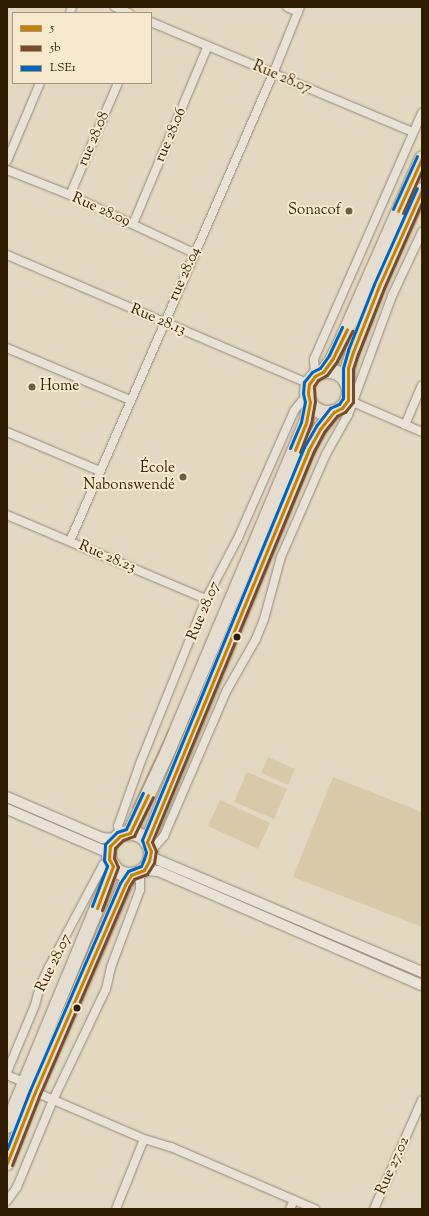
<!DOCTYPE html>
<html>
<head>
<meta charset="utf-8">
<style>
	body { margin:0 }
	#map { position:relative; width:429px; height:1216px; overflow:hidden; background:#e3d8c1; font-family:"Sorts Mill Goudy",serif }
	div>[style] { position:absolute }
	[style*='--x'] { left:calc(var(--x)*1px); top:calc(var(--y)*1px); width:calc(var(--w)*1px); rotate:calc(var(--a)*1deg) }
	.green>* { inset:0; background:#d9c9a9 }
	.stream>* { height:2.5px; margin:-1.25px; padding:0 1.25px; transform-origin:1.25px; border-radius:1.25px; background:#bfad8c }
	.roads { filter:drop-shadow(0 0 1px #928979) drop-shadow(0 0 1px #928979) }
	.minor>* { height:8px; margin:-4px; padding:0 4px; transform-origin:4px; border-radius:4px; background:#e8e2d7 }
	.tertiary>* { height:10px; margin:-5px; padding:0 5px; transform-origin:5px; border-radius:5px; background:#e8e2d7 }
	.trunk>* { height:14px; margin:-7px; padding:0 7px; transform-origin:7px; border-radius:7px; background:#e4ddd0 }
	.trunk>.ring { margin:-7px; padding:0; box-sizing:content-box; background:none; border:14px solid #e4ddd0; border-radius:50% }
	.bus-1>* { height:3px; margin:-1.5px; padding:0 1.5px; transform-origin:1.5px; border-radius:1.5px; background:#c58300 }
	.bus-2>* { height:3px; margin:-1.5px; padding:0 1.5px; transform-origin:1.5px; border-radius:1.5px; background:#7a4b2a }
	.bus-3>* { height:3px; margin:-1.5px; padding:0 1.5px; transform-origin:1.5px; border-radius:1.5px; background:#0065bd }
	.dots>* { width:11px; height:11px; translate:-50% -50%; box-sizing:border-box; border:2px solid #f6e9ce; border-radius:50% }
	span { translate:-50% -50%; white-space:nowrap; text-align:center; line-height:1.15; -webkit-text-stroke:4px #f6e9ce; paint-order:stroke }
	.street-label { font-size:15px; color:#2f1b00 }
	.poi-label { font-size:15px; color:#2f1b00 }
	.right { translate:-100% -50%; text-align:right }
	.left { translate:0 -50%; text-align:left }
	.frame { position:absolute; inset:0; border:8px solid #2f1b00; pointer-events:none }
	.legend { position:absolute; left:12px; top:12px; width:140px; height:72px; box-sizing:border-box; background:#f6e9ce; border:1px solid #a6977c; margin:0; padding:5px 7px; list-style:none; font-size:12px; color:#2f1b00 }
	.legend li { display:flex; align-items:center; gap:8px; height:20px }
	.legend b { width:20px; border:1px solid #a6977c }
</style>
</head>
<body>
<div id="map">
	<div class="green">
		<div style="clip-path:polygon(268px 757px,295px 769px,288px 785px,261px 773px)"></div>
		<div style="clip-path:polygon(247px 772px,287px 789px,274px 819px,234px 802px)"></div>
		<div style="clip-path:polygon(333px 777px,422px 812px,422px 927px,293px 877px)"></div>
		<div style="clip-path:polygon(220px 800px,270px 823px,258px 849px,208px 826px)"></div>
	</div>
	<div class="stream">
		<div style="--x:133;--y:807;--w:87;--a:-64.9"></div>
	</div>
	<div class="roads">
		<div class="minor">
			<div style="--x:115;--y:7;--w:15;--a:23"></div>
			<div style="--x:287;--y:7;--w:12;--a:24"></div>
			<div style="--x:70;--y:13;--w:6;--a:-72"></div>
			<div style="--x:151;--y:22;--w:284;--a:22.8"></div>
			<div style="--x:7;--y:161;--w:85;--a:-67.1"></div>
			<div style="--x:7;--y:170;--w:68;--a:21.6"></div>
			<div style="--x:70;--y:195;--w:137;--a:25.1"></div>
			<div style="--x:70;--y:195;--w:122;--a:-66.8"></div>
			<div style="--x:133;--y:224;--w:193;--a:-67.2"></div>
			<div style="--x:7;--y:255;--w:328;--a:23.1"></div>
			<div style="--x:7;--y:348;--w:134;--a:22.9"></div>
			<div style="--x:315;--y:376;--w:17;--a:-93"></div>
			<div style="--x:314;--y:359;--w:269;--a:-66.3"></div>
			<div style="--x:348;--y:400;--w:81;--a:23.4"></div>
			<div style="--x:405;--y:425;--w:43;--a:-67"></div>
			<div style="--x:7;--y:432;--w:101;--a:22.8"></div>
			<div style="--x:7;--y:515;--w:216;--a:22.9"></div>
			<div style="--x:70;--y:541;--w:509;--a:-66.51"></div>
			<div style="--x:273;--y:74;--w:72;--a:-68.1"></div>
			<div style="--x:120;--y:836;--w:10;--a:-101"></div>
			<div style="--x:118;--y:826;--w:69;--a:-70.5"></div>
			<div style="--x:141;--y:761;--w:175;--a:-68.1"></div>
			<div style="--x:206;--y:599;--w:69;--a:-62.3"></div>
			<div style="--x:238;--y:538;--w:139;--a:-66.2"></div>
			<div style="--x:294;--y:411;--w:23;--a:-52"></div>
			<div style="--x:151;--y:851;--w:20;--a:-49"></div>
			<div style="--x:164;--y:836;--w:159;--a:-66.7"></div>
			<div style="--x:227;--y:690;--w:59;--a:-60.4"></div>
			<div style="--x:256;--y:639;--w:22;--a:-68"></div>
			<div style="--x:264;--y:619;--w:64;--a:-74.7"></div>
			<div style="--x:281;--y:557;--w:112;--a:-66.4"></div>
			<div style="--x:326;--y:454;--w:45;--a:-60.6"></div>
			<div style="--x:348;--y:415;--w:127;--a:-69.7"></div>
			<div style="--x:392;--y:296;--w:71;--a:-64.9"></div>
			<div style="--x:7;--y:1072;--w:73;--a:-67.3"></div>
			<div style="--x:35;--y:1005;--w:20;--a:-75"></div>
			<div style="--x:40;--y:986;--w:21;--a:-65"></div>
			<div style="--x:49;--y:967;--w:115;--a:-62.1"></div>
			<div style="--x:103;--y:865;--w:8;--a:-45"></div>
			<div style="--x:7;--y:1075;--w:21;--a:23"></div>
			<div style="--x:35;--y:1092;--w:119;--a:23.3"></div>
			<div style="--x:144;--y:1139;--w:28;--a:17"></div>
			<div style="--x:171;--y:1147;--w:157;--a:23.3"></div>
			<div style="--x:7;--y:1201;--w:17;--a:-54"></div>
			<div style="--x:17;--y:1187;--w:94;--a:-67.5"></div>
			<div style="--x:53;--y:1100;--w:123;--a:-64.5"></div>
			<div style="--x:106;--y:989;--w:23;--a:-77"></div>
			<div style="--x:111;--y:967;--w:82;--a:-69.4"></div>
			<div style="--x:140;--y:890;--w:18;--a:-90"></div>
			<div style="--x:116;--y:1209;--w:75;--a:-68.2"></div>
			<div style="--x:290;--y:1209;--w:10;--a:-66"></div>
			<div style="--x:374;--y:1209;--w:119;--a:-66.2"></div>
		</div>
		<div class="tertiary">
			<div style="--x:7;--y:797;--w:103;--a:23.3"></div>
			<div style="--x:102;--y:838;--w:13;--a:4"></div>
			<div style="--x:7;--y:809;--w:111;--a:23.3"></div>
			<div style="--x:151;--y:857;--w:294;--a:23"></div>
			<div style="--x:144;--y:870;--w:14;--a:4"></div>
			<div style="--x:158;--y:871;--w:288;--a:23.4"></div>
		</div>
		<div class="trunk">
			<div class="ring" style="left:307px;top:371px;width:28px;height:28px"></div>
			<div style="--x:323;--y:372;--w:17;--a:-54"></div>
			<div style="--x:333;--y:358;--w:16;--a:-63"></div>
			<div style="--x:340;--y:344;--w:203;--a:-66.2"></div>
			<div style="--x:347;--y:382;--w:14;--a:-86"></div>
			<div style="--x:348;--y:368;--w:17;--a:-73"></div>
			<div style="--x:353;--y:352;--w:71;--a:-68.5"></div>
			<div style="--x:379;--y:286;--w:105;--a:-65.9"></div>
			<div style="--x:130;--y:833;--w:90;--a:-65.1"></div>
			<div style="--x:168;--y:751;--w:356;--a:-67.2"></div>
			<div style="--x:306;--y:423;--w:21;--a:-79"></div>
			<div class="ring" style="left:109px;top:833px;width:28px;height:28px"></div>
			<div style="--x:147;--y:842;--w:425;--a:-67.6"></div>
			<div style="--x:309;--y:449;--w:23;--a:-61"></div>
			<div style="--x:320;--y:429;--w:22;--a:-51"></div>
			<div style="--x:7;--y:1126;--w:267;--a:-67.6"></div>
			<div style="--x:109;--y:879;--w:14;--a:-73"></div>
			<div style="--x:7;--y:1163;--w:76;--a:-68.5"></div>
			<div style="--x:35;--y:1092;--w:226;--a:-66.5"></div>
			<div style="--x:125;--y:885;--w:12;--a:-59"></div>
		</div>
	</div>
	<div class="bus-1">
		<div style="--x:398;--y:211;--w:58;--a:-65.6"></div>
		<div style="--x:295;--y:450;--w:29;--a:-68"></div>
		<div style="--x:306;--y:423;--w:21;--a:-79"></div>
		<div style="--x:310;--y:402;--w:9;--a:-103"></div>
		<div style="--x:308;--y:393;--w:9;--a:-84"></div>
		<div style="--x:309;--y:384;--w:10;--a:-53"></div>
		<div style="--x:315;--y:376;--w:9;--a:-27"></div>
		<div style="--x:323;--y:372;--w:17;--a:-54"></div>
		<div style="--x:333;--y:358;--w:32;--a:-64"></div>
		<div style="--x:97;--y:908;--w:45;--a:-69.1"></div>
		<div style="--x:113;--y:866;--w:8;--a:-120"></div>
		<div style="--x:109;--y:859;--w:13;--a:-86"></div>
		<div style="--x:110;--y:846;--w:14;--a:-45"></div>
		<div style="--x:120;--y:836;--w:10;--a:-17"></div>
		<div style="--x:130;--y:833;--w:42;--a:-64.7"></div>
		<div style="--x:7;--y:1163;--w:76;--a:-68.5"></div>
		<div style="--x:35;--y:1092;--w:226;--a:-66.5"></div>
		<div style="--x:125;--y:885;--w:12;--a:-59"></div>
		<div style="--x:131;--y:875;--w:14;--a:-21"></div>
		<div style="--x:144;--y:870;--w:10;--a:-61"></div>
		<div style="--x:149;--y:861;--w:10;--a:-79"></div>
		<div style="--x:151;--y:851;--w:10;--a:-114"></div>
		<div style="--x:147;--y:842;--w:425;--a:-67.6"></div>
		<div style="--x:309;--y:449;--w:23;--a:-61"></div>
		<div style="--x:320;--y:429;--w:22;--a:-51"></div>
		<div style="--x:334;--y:412;--w:9;--a:-27"></div>
		<div style="--x:342;--y:408;--w:10;--a:-53"></div>
		<div style="--x:348;--y:400;--w:32;--a:-90"></div>
		<div style="--x:348;--y:368;--w:17;--a:-73"></div>
		<div style="--x:353;--y:352;--w:71;--a:-68.5"></div>
		<div style="--x:379;--y:286;--w:105;--a:-65.9"></div>
	</div>
	<div class="bus-2">
		<div style="--x:403;--y:213;--w:47;--a:-66.2"></div>
		<div style="--x:300;--y:452;--w:30;--a:-69"></div>
		<div style="--x:311;--y:424;--w:22;--a:-80"></div>
		<div style="--x:315;--y:402;--w:16;--a:-94"></div>
		<div style="--x:314;--y:386;--w:7;--a:-56"></div>
		<div style="--x:318;--y:380;--w:10;--a:-29"></div>
		<div style="--x:327;--y:375;--w:17;--a:-54"></div>
		<div style="--x:337;--y:361;--w:34;--a:-63"></div>
		<div style="--x:102;--y:910;--w:46;--a:-69.6"></div>
		<div style="--x:118;--y:867;--w:10;--a:-114"></div>
		<div style="--x:114;--y:858;--w:10;--a:-84"></div>
		<div style="--x:115;--y:848;--w:11;--a:-45"></div>
		<div style="--x:123;--y:840;--w:12;--a:-20"></div>
		<div style="--x:134;--y:836;--w:43;--a:-64"></div>
		<div style="--x:12;--y:1165;--w:76;--a:-68.5"></div>
		<div style="--x:40;--y:1094;--w:225;--a:-66.7"></div>
		<div style="--x:129;--y:887;--w:9;--a:-58"></div>
		<div style="--x:134;--y:879;--w:14;--a:-21"></div>
		<div style="--x:147;--y:874;--w:13;--a:-58"></div>
		<div style="--x:154;--y:863;--w:12;--a:-81"></div>
		<div style="--x:156;--y:851;--w:10;--a:-114"></div>
		<div style="--x:152;--y:842;--w:423;--a:-67.5"></div>
		<div style="--x:314;--y:451;--w:21;--a:-62"></div>
		<div style="--x:324;--y:432;--w:21;--a:-51"></div>
		<div style="--x:337;--y:416;--w:9;--a:-27"></div>
		<div style="--x:345;--y:412;--w:13;--a:-51"></div>
		<div style="--x:353;--y:402;--w:33;--a:-90"></div>
		<div style="--x:353;--y:369;--w:16;--a:-72"></div>
		<div style="--x:358;--y:354;--w:71;--a:-68.5"></div>
		<div style="--x:384;--y:288;--w:94;--a:-66.2"></div>
	</div>
	<div class="bus-3">
		<div style="--x:393;--y:209;--w:58;--a:-65.6"></div>
		<div style="--x:290;--y:448;--w:28;--a:-67"></div>
		<div style="--x:301;--y:422;--w:20;--a:-79"></div>
		<div style="--x:305;--y:402;--w:9;--a:-103"></div>
		<div style="--x:303;--y:393;--w:11;--a:-85"></div>
		<div style="--x:304;--y:382;--w:13;--a:-51"></div>
		<div style="--x:312;--y:372;--w:9;--a:-27"></div>
		<div style="--x:320;--y:368;--w:16;--a:-55"></div>
		<div style="--x:329;--y:355;--w:31;--a:-65"></div>
		<div style="--x:92;--y:906;--w:43;--a:-69.4"></div>
		<div style="--x:107;--y:866;--w:7;--a:-117"></div>
		<div style="--x:104;--y:860;--w:16;--a:-86"></div>
		<div style="--x:105;--y:844;--w:17;--a:-45"></div>
		<div style="--x:117;--y:832;--w:9;--a:-18"></div>
		<div style="--x:126;--y:829;--w:40;--a:-65"></div>
		<div style="--x:7;--y:1149;--w:63;--a:-68.7"></div>
		<div style="--x:30;--y:1090;--w:226;--a:-66.5"></div>
		<div style="--x:120;--y:883;--w:14;--a:-56"></div>
		<div style="--x:128;--y:871;--w:14;--a:-21"></div>
		<div style="--x:141;--y:866;--w:8;--a:-67"></div>
		<div style="--x:144;--y:859;--w:7;--a:-74"></div>
		<div style="--x:146;--y:852;--w:13;--a:-108"></div>
		<div style="--x:142;--y:840;--w:425;--a:-67.6"></div>
		<div style="--x:304;--y:447;--w:24;--a:-60"></div>
		<div style="--x:316;--y:426;--w:23;--a:-52"></div>
		<div style="--x:330;--y:408;--w:10;--a:-24"></div>
		<div style="--x:339;--y:404;--w:7;--a:-56"></div>
		<div style="--x:343;--y:398;--w:30;--a:-90"></div>
		<div style="--x:343;--y:368;--w:19;--a:-74"></div>
		<div style="--x:348;--y:350;--w:71;--a:-68.5"></div>
		<div style="--x:374;--y:284;--w:105;--a:-65.9"></div>
	</div>
	<div class="dots">
		<div style="left:349px;top:211px;background:#6e5d44"></div>
		<div style="left:32px;top:387px;background:#6e5d44"></div>
		<div style="left:183px;top:477px;background:#6e5d44"></div>
		<div style="left:237px;top:637px;background:#2f1b00"></div>
		<div style="left:77px;top:1008px;background:#2f1b00"></div>
	</div>
	<div class="street-label">
		<span style="left:282px;top:78px;rotate:23deg">Rue 28.07</span>
		<span style="left:171px;top:135px;rotate:-67deg">rue 28.06</span>
		<span style="left:94px;top:139px;rotate:-67deg">rue 28.08</span>
		<span style="left:101px;top:210px;rotate:24deg">Rue 28.09</span>
		<span style="left:185px;top:274px;rotate:-66deg">rue 28.04</span>
		<span style="left:158px;top:320px;rotate:23deg">Rue 28.13</span>
		<span style="left:107px;top:557px;rotate:23deg">Rue 28.23</span>
		<span style="left:204px;top:611px;rotate:-67deg">Rue 28.07</span>
		<span style="left:54px;top:963px;rotate:-64deg">Rue 28.07</span>
		<span style="left:393px;top:1166px;rotate:-66deg">Rue 27.02</span>
	</div>
	<div class="poi-label">
		<span class="right" style="left:341px;top:211px">Sonacof</span>
		<span class="left" style="left:40px;top:387px">Home</span>
		<span class="right" style="left:175px;top:477px">École<br>Nabonswendé</span>
	</div>
	<div class="frame"></div>
	<ul class="legend">
	<li><b style="height:5px;background:#c58300"></b>5</li>
	<li><b style="height:5px;background:#7a4b2a"></b>5b</li>
	<li><b style="height:5px;background:#0065bd"></b>LSE1</li>
	</ul>
</div>
</body>
</html>
